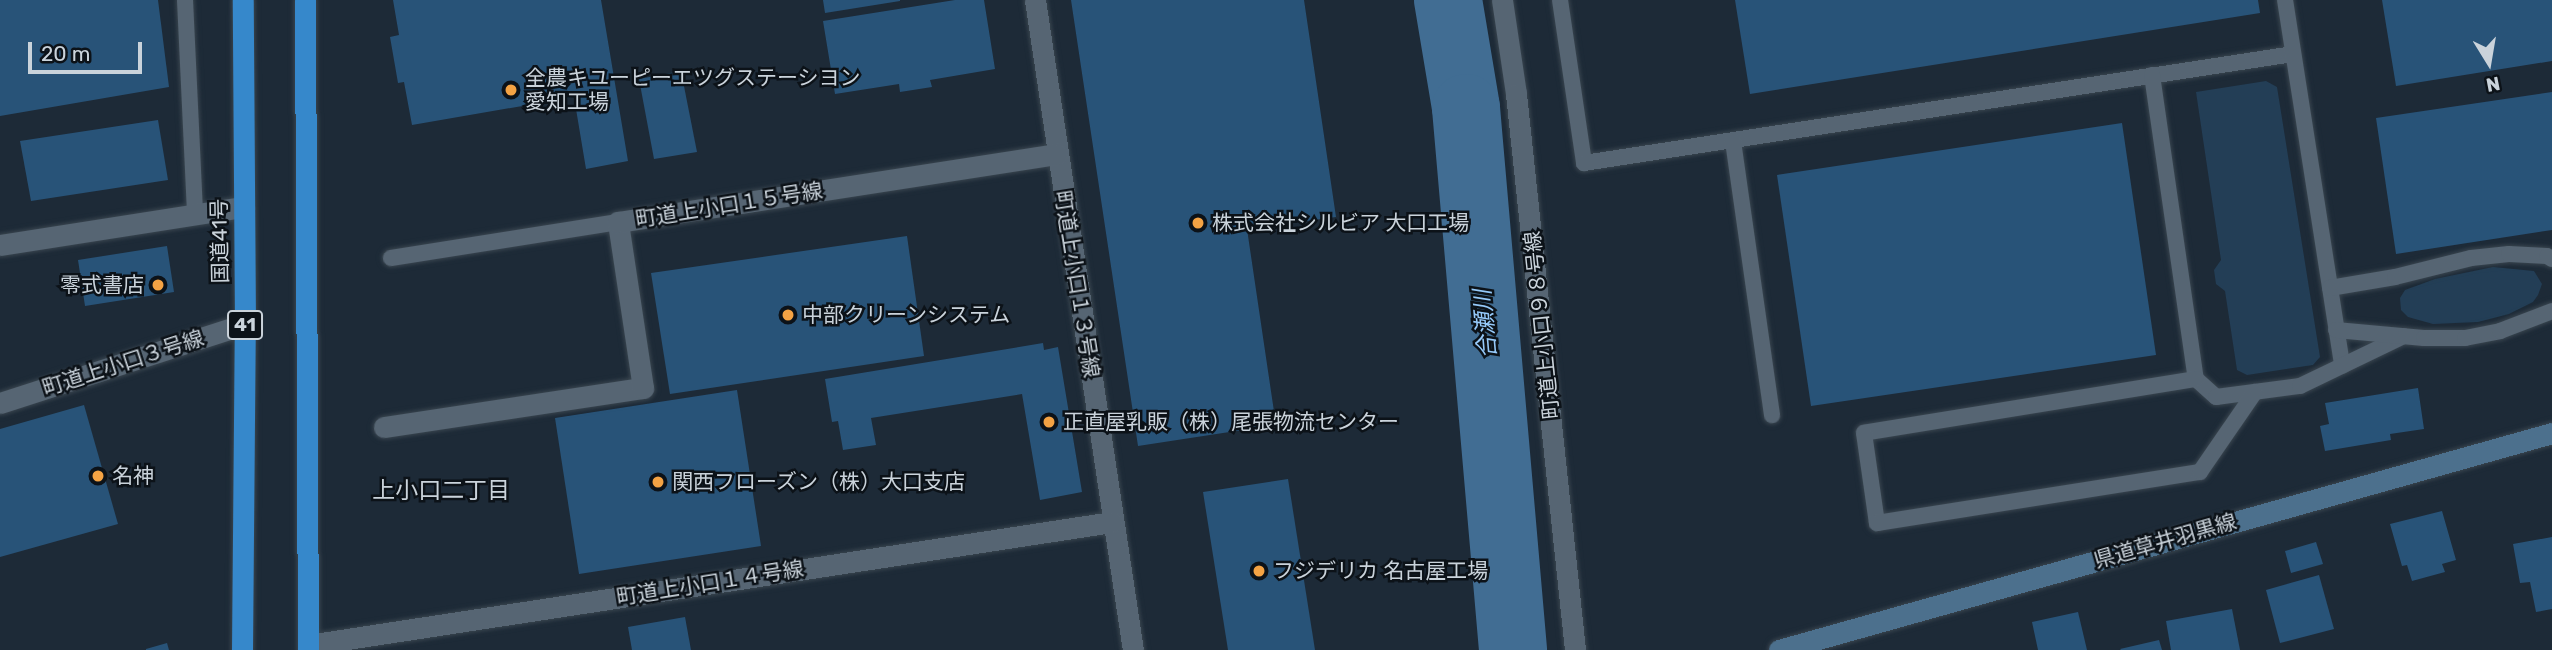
<!DOCTYPE html>
<html>
<head>
<meta charset="utf-8">
<style>
	body { margin:0 }
	#map { position:relative; width:2552px; height:650px; overflow:hidden; background:#1d2a37; font-family:Rubik,"Noto Sans JP",sans-serif }
	div>[style] { position:absolute }
	[style*='--x'] { left:calc(var(--x)*1px); top:calc(var(--y)*1px); width:calc(var(--w)*1px); rotate:calc(var(--a)*1deg) }
	.green>* { inset:0; background:#233e56 }
	.river>* { height:68px; margin:-34px; padding:0 34px; transform-origin:34px; border-radius:34px; background:#416d93 }
	.building>* { inset:0; background:#285378 }
	.roads { filter:drop-shadow(0 0 2px #39454f) drop-shadow(0 0 2px #39454f) }
	.lane>* { height:16px; margin:-8px; padding:0 8px; transform-origin:8px; border-radius:8px; background:#566573 }
	.street>* { height:21px; margin:-10.5px; padding:0 10.5px; transform-origin:10.5px; border-radius:10.5px; background:#566573 }
	.secondary>* { height:21px; margin:-10.5px; padding:0 10.5px; transform-origin:10.5px; border-radius:10.5px; background:#4c708d }
	.highway>* { height:21px; margin:-10.5px; padding:0 10.5px; transform-origin:10.5px; border-radius:10.5px; background:#3688cb }
	.dots>* { width:19px; height:19px; translate:-50% -50%; box-sizing:border-box; border:4px solid #0c1218; border-radius:50% }
	span { translate:-50% -50%; white-space:nowrap; text-align:center; line-height:1.15; -webkit-text-stroke:5px #0c1218; paint-order:stroke }
	.shield-label span { padding:2px 5px; background:#0c1218; border:2px solid; border-radius:5px; -webkit-text-stroke-width:0 }
	.shield-label { font-size:19px; color:#cad3db; font-weight:700 }
	.poi-label { font-size:21px; color:#cad3db }
	.left { translate:0 -50%; text-align:left }
	.right { translate:-100% -50%; text-align:right }
	.street-label { font-size:21px; color:#cad3db }
	.water-label { font-size:23px; color:#96cafa; font-style:italic }
	.neighbourhood-label { font-size:23px; color:#cad3db }
	.north { position:absolute; left:2454px; top:28px; width:70px; height:70px; -webkit-text-stroke:5px #0c1218; paint-order:stroke; rotate:169deg; font-size:19px; font-weight:700; line-height:28px; text-align:center; color:#cad3db }
	.north::after { content:''; display:block; margin:auto; width:24px; height:32px; background:#cad3db; clip-path:polygon(50% 0,100% 100%,50% 72%,0 100%) }
	.scale { position:absolute; left:28px; top:42px; width:114px; height:32px; box-sizing:border-box; border:4px solid #cad3db; border-top:0; padding-left:9px; font-size:21px; line-height:24px; white-space:nowrap; color:#cad3db; -webkit-text-stroke:5px #0c1218; paint-order:stroke }
</style>
</head>
<body>
<div id="map">
	<div class="green">
		<div style="clip-path:polygon(2266px 81px,2277px 87px,2320px 357px,2313px 365px,2247px 375px,2237px 370px,2225px 291px,2216px 284px,2214px 270px,2221px 260px,2196px 92px)"></div>
		<div style="clip-path:polygon(2493px 267px,2534px 271px,2542px 284px,2538px 295px,2533px 302px,2509px 314px,2478px 322px,2433px 324px,2408px 317px,2401px 310px,2400px 298px,2405px 290px,2435px 279px)"></div>
	</div>
	<div class="river">
		<div style="--x:1448;--y:0;--w:109;--a:80.5"></div>
		<div style="--x:1466;--y:108;--w:544;--a:85.04"></div>
	</div>
	<div class="building">
		<div style="clip-path:polygon(0 0,158px 0,169px 87px,0 116px)"></div>
		<div style="clip-path:polygon(393px 0,601px 0,628px 161px,586px 169px,574px 97px,412px 125px,404px 82px,398px 83px,390px 37px,399px 35px)"></div>
		<div style="clip-path:polygon(823px 0,900px 0,900px 1px,825px 13px)"></div>
		<div style="clip-path:polygon(955px 0,984px 0,995px 69px,930px 80px,932px 87px,900px 92px,899px 84px,835px 94px,823px 21px)"></div>
		<div style="clip-path:polygon(1071px 0,1304px 0,1336px 217px,1247px 229px,1276px 425px,1138px 446px)"></div>
		<div style="clip-path:polygon(1735px 0,2258px 0,2260px 13px,1750px 94px)"></div>
		<div style="clip-path:polygon(2382px 0,2552px 0,2552px 61px,2396px 86px)"></div>
		<div style="clip-path:polygon(681px 71px,697px 152px,654px 159px,639px 79px)"></div>
		<div style="clip-path:polygon(2552px 92px,2552px 230px,2396px 254px,2376px 118px)"></div>
		<div style="clip-path:polygon(158px 120px,168px 180px,31px 201px,20px 141px)"></div>
		<div style="clip-path:polygon(2122px 123px,2156px 355px,1811px 406px,1777px 175px)"></div>
		<div style="clip-path:polygon(907px 236px,924px 356px,670px 394px,651px 273px)"></div>
		<div style="clip-path:polygon(167px 246px,174px 292px,85px 306px,78px 260px)"></div>
		<div style="clip-path:polygon(1043px 343px,1044px 350px,1058px 347px,1082px 492px,1040px 500px,1022px 394px,871px 418px,876px 445px,843px 450px,838px 421px,832px 422px,825px 379px)"></div>
		<div style="clip-path:polygon(2418px 388px,2424px 429px,2390px 434px,2391px 440px,2325px 451px,2320px 426px,2329px 424px,2325px 403px)"></div>
		<div style="clip-path:polygon(737px 390px,761px 546px,579px 574px,555px 418px)"></div>
		<div style="clip-path:polygon(84px 405px,118px 524px,0 557px,0 429px)"></div>
		<div style="clip-path:polygon(1288px 479px,1315px 650px,1228px 650px,1203px 492px)"></div>
		<div style="clip-path:polygon(2442px 511px,2456px 560px,2442px 564px,2445px 572px,2412px 581px,2407px 565px,2402px 566px,2390px 524px)"></div>
		<div style="clip-path:polygon(2552px 537px,2552px 609px,2536px 612px,2530px 582px,2520px 583px,2513px 544px)"></div>
		<div style="clip-path:polygon(2316px 542px,2323px 564px,2291px 573px,2285px 551px)"></div>
		<div style="clip-path:polygon(2319px 575px,2334px 629px,2280px 643px,2266px 590px)"></div>
		<div style="clip-path:polygon(2232px 609px,2240px 650px,2171px 650px,2166px 621px)"></div>
		<div style="clip-path:polygon(2078px 612px,2087px 650px,2038px 650px,2032px 622px)"></div>
		<div style="clip-path:polygon(685px 617px,691px 650px,632px 650px,628px 627px)"></div>
		<div style="clip-path:polygon(2159px 640px,2162px 650px,2121px 650px,2120px 649px)"></div>
		<div style="clip-path:polygon(167px 643px,169px 650px,146px 650px,146px 649px)"></div>
	</div>
	<div class="roads">
		<div class="lane">
			<div style="--x:185;--y:0;--w:215;--a:87.3"></div>
			<div style="--x:1560;--y:0;--w:165;--a:81.6"></div>
			<div style="--x:1584;--y:163;--w:717;--a:-8.74"></div>
			<div style="--x:2285;--y:0;--w:370;--a:81.1"></div>
			<div style="--x:2152;--y:75;--w:307;--a:81.8"></div>
			<div style="--x:2196;--y:379;--w:27;--a:42"></div>
			<div style="--x:2216;--y:397;--w:85;--a:-7.5"></div>
			<div style="--x:2300;--y:386;--w:115;--a:-25.7"></div>
			<div style="--x:1733;--y:141;--w:277;--a:81.9"></div>
			<div style="--x:391;--y:258;--w:230;--a:-9"></div>
			<div style="--x:2330;--y:288;--w:66;--a:-9.6"></div>
			<div style="--x:2395;--y:277;--w:78;--a:-14"></div>
			<div style="--x:2471;--y:258;--w:38;--a:-6"></div>
			<div style="--x:2509;--y:254;--w:38;--a:3"></div>
			<div style="--x:2547;--y:256;--w:6;--a:31"></div>
			<div style="--x:2336;--y:330;--w:88;--a:5.2"></div>
			<div style="--x:2424;--y:338;--w:41;--a:0"></div>
			<div style="--x:2465;--y:338;--w:36;--a:-11"></div>
			<div style="--x:2500;--y:331;--w:56;--a:-21"></div>
			<div style="--x:2196;--y:379;--w:336;--a:170.8"></div>
			<div style="--x:1864;--y:433;--w:91;--a:81.8"></div>
			<div style="--x:1877;--y:523;--w:327;--a:-9"></div>
			<div style="--x:2200;--y:472;--w:97;--a:-55.5"></div>
		</div>
		<div class="street">
			<div style="--x:1035;--y:0;--w:657;--a:81.43"></div>
			<div style="--x:1502;--y:0;--w:95;--a:81.5"></div>
			<div style="--x:1516;--y:94;--w:559;--a:83.94"></div>
			<div style="--x:0;--y:245;--w:247;--a:-8.9"></div>
			<div style="--x:0;--y:403;--w:257;--a:-17.9"></div>
			<div style="--x:384;--y:427;--w:262;--a:-8.6"></div>
			<div style="--x:643;--y:388;--w:168;--a:-98.6"></div>
			<div style="--x:618;--y:222;--w:444;--a:-8.8"></div>
			<div style="--x:308;--y:645;--w:813;--a:-8.7"></div>
		</div>
		<div class="secondary">
			<div style="--x:1779;--y:650;--w:803;--a:-15.68"></div>
		</div>
		<div class="highway">
			<div style="--x:305;--y:0;--w:650;--a:89.74"></div>
			<div style="--x:242;--y:650;--w:326;--a:-89.5"></div>
			<div style="--x:245;--y:324;--w:324;--a:-90.4"></div>
		</div>
	</div>
	<div class="dots">
		<div style="left:511px;top:90px;background:#f4a344"></div>
		<div style="left:1198px;top:223px;background:#f4a344"></div>
		<div style="left:158px;top:285px;background:#f4a344"></div>
		<div style="left:788px;top:315px;background:#f4a344"></div>
		<div style="left:1049px;top:422px;background:#f4a344"></div>
		<div style="left:98px;top:476px;background:#f4a344"></div>
		<div style="left:658px;top:482px;background:#f4a344"></div>
		<div style="left:1259px;top:571px;background:#f4a344"></div>
	</div>
	<div class="shield-label">
		<span style="left:245px;top:325px">41</span>
	</div>
	<div class="poi-label">
		<span class="left" style="left:525px;top:90px">全農キユーピーエツグステーシヨン<br>愛知工場</span>
		<span class="left" style="left:1212px;top:223px">株式会社シルビア 大口工場</span>
		<span class="right" style="left:144px;top:285px">零式書店</span>
		<span class="left" style="left:802px;top:315px">中部クリーンシステム</span>
		<span class="left" style="left:1063px;top:422px">正直屋乳販（株）尾張物流センター</span>
		<span class="left" style="left:112px;top:476px">名神</span>
		<span class="left" style="left:672px;top:482px">関西フローズン（株）大口支店</span>
		<span class="left" style="left:1273px;top:571px">フジデリカ 名古屋工場</span>
	</div>
	<div class="street-label">
		<span style="left:729px;top:205px;rotate:-9deg">町道上小口１５号線</span>
		<span style="left:220px;top:241px;rotate:-91deg">国道41号</span>
		<span style="left:1077px;top:284px;rotate:81deg">町道上小口１３号線</span>
		<span style="left:1542px;top:325px;rotate:-96deg">町道上小口９８号線</span>
		<span style="left:123px;top:363px;rotate:-18deg">町道上小口３号線</span>
		<span style="left:2165px;top:541px;rotate:-16deg">県道草井羽黒線</span>
		<span style="left:710px;top:583px;rotate:-9deg">町道上小口１４号線</span>
	</div>
	<div class="water-label">
		<span style="left:1485px;top:324px;rotate:-95deg">合瀬川</span>
	</div>
	<div class="neighbourhood-label">
		<span style="left:441px;top:490px">上小口二丁目</span>
	</div>
	<div class="north">N</div>
	<div class="scale">20 m</div>
</div>
</body>
</html>
